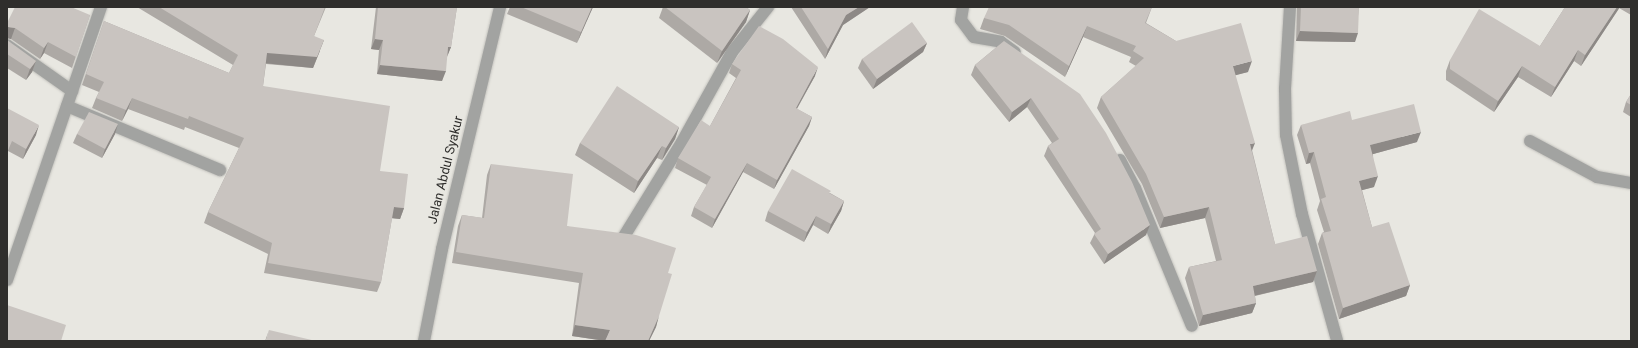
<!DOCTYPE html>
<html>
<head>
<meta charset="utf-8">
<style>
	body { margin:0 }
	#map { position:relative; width:1638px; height:348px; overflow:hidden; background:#e8e7e1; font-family:Roboto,sans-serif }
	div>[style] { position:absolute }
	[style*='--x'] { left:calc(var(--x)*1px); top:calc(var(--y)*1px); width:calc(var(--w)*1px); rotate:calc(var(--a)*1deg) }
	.roads { filter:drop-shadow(0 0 1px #c3c2bd) drop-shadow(0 0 1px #c3c2bd) }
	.minor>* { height:12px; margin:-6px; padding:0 6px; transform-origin:6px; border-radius:6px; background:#a2a3a1 }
	.wall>* { inset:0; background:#ada9a5 }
	.shaded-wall>* { inset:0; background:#8d8986 }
	.building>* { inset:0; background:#c9c4c0 }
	span { translate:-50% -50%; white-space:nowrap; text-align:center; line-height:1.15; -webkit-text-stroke:3px #e8e7e1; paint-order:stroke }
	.street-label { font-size:13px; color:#2f2e2c }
	.frame { position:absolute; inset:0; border:8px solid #2f2e2c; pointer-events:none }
</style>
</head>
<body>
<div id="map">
	<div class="roads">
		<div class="minor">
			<div style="--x:963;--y:7;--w:13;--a:99"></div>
			<div style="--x:961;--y:20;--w:21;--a:53"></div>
			<div style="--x:974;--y:37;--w:27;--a:10"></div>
			<div style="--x:1001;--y:42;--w:17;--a:36"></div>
			<div style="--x:1290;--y:7;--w:82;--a:93.5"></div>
			<div style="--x:1285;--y:89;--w:46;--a:88.8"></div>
			<div style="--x:1286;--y:135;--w:81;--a:78.6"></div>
			<div style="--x:1302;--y:214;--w:131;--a:74.5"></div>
			<div style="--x:7;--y:45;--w:80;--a:35.3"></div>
			<div style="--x:67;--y:106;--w:166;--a:22.7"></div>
			<div style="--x:1530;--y:141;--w:76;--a:28.2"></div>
			<div style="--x:1597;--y:177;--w:35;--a:10"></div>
			<div style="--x:1120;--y:160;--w:32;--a:62"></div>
			<div style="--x:1135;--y:188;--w:149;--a:67.6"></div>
			<div style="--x:623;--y:238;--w:113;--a:-58.4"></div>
			<div style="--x:682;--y:142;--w:103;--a:-60.9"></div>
			<div style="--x:732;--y:52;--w:58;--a:-51.3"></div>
			<div style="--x:7;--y:280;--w:289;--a:-71"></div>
			<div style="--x:424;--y:341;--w:94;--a:-78.9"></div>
			<div style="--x:442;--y:249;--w:249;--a:-76.5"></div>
		</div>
	</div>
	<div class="wall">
		<div style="clip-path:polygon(137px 7px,326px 7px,314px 36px,320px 51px,313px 68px,266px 64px,263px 86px,380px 171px,404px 208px,400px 219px,392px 218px,381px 282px,377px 292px,264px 273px,268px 254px,204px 223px,208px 212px,239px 148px,185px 127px,184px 130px,128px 109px,122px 121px,92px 108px,96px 98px,99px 92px,82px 85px,104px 21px,229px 73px,233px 65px)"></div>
		<div style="clip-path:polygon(376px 7px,457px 7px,451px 47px,447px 56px,442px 81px,377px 74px,379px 50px,371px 49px)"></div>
		<div style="clip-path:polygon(510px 7px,593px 7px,577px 43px,507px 14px)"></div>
		<div style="clip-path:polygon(663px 7px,746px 7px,750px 10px,746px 22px,717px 63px,659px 18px)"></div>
		<div style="clip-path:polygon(791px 7px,870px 7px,843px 25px,825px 59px)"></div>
		<div style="clip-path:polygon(1152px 7px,1146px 23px,1176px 41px,1248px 72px,1235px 75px,1252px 150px,1275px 244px,1317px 271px,1313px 282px,1255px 296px,1256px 303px,1252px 313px,1199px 326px,1185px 278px,1189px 267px,1216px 261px,1205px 218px,1160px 228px,1142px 184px,1097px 108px,1101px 97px,1136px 66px,1129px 62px,1131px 57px,1083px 37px,1065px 77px,1005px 36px,980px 29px,984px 18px)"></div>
		<div style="clip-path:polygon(1297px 7px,1359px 7px,1355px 42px,1296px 41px)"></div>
		<div style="clip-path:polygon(1565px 7px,1631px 7px,1631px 15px,1619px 8px,1581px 66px,1574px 61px,1551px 97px,1518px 77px,1494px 112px,1446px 80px,1446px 71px,1450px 60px,1540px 46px)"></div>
		<div style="clip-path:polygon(90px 15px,72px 68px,44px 53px,40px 59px,11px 39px,7px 38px,7px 23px)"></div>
		<div style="clip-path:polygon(7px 40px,36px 61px,32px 72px,26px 80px,7px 68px)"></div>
		<div style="clip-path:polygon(1004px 41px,1146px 235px,1104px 264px,1090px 243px,1095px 233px,1044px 156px,1048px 146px,1052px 143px,1027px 107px,1009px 122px,971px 75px,975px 65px)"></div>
		<div style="clip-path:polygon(927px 43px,923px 52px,873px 89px,858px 68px,862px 59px)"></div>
		<div style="clip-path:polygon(732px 64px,815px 76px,797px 109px,812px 117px,809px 126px,774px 189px,743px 172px,712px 228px,691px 216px,694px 207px,707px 185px,675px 168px,678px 158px,710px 126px,736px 78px,729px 73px)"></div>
		<div style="clip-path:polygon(1631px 94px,1631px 117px,1623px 112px,1626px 102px)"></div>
		<div style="clip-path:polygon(7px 108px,36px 135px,23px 159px,8px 151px,7px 154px)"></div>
		<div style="clip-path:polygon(1352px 120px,1417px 142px,1373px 154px,1374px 187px,1362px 190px,1372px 227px,1410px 285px,1406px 296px,1339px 319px,1318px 244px,1322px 233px,1324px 232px,1317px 210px,1320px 201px,1310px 163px,1306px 164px,1297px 135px,1301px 125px)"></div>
		<div style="clip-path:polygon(679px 127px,675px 139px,662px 160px,657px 158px,634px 193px,575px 155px,580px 143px)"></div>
		<div style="clip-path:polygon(77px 134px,115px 134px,102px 158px,73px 143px)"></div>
		<div style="clip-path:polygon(491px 164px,567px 226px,668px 273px,656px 327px,649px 341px,605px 341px,572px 336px,579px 283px,452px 263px,458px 226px,462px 215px,482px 218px,487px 175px)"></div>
		<div style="clip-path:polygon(830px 193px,844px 201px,841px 211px,828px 234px,813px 225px,804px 242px,765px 221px,768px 211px)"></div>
		<div style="clip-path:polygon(269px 330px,266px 341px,265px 341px)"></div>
	</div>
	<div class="shaded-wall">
		<div style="clip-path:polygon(592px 7px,593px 7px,577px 43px,581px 32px)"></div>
		<div style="clip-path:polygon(859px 7px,870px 7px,843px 25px,825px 59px,828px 49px,846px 15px)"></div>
		<div style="clip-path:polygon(1617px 7px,1620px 7px,1581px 66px,1585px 55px)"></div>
		<div style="clip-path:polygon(750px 10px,746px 22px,717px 63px,722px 51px)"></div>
		<div style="clip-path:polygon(1087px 26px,1083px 37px,1065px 77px,1069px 66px)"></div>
		<div style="clip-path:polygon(8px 27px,15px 28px,11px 39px,7px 38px,7px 28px)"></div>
		<div style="clip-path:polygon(1300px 31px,1358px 33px,1355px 42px,1296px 41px)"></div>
		<div style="clip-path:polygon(375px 39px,383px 40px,379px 50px,371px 49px)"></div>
		<div style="clip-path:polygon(324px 40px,313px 68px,263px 63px,267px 53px)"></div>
		<div style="clip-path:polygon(48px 42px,44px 53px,40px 59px,44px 48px)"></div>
		<div style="clip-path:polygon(927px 43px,923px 52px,873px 89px,877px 79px)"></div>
		<div style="clip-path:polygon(448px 47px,451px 47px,447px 57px)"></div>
		<div style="clip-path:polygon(1578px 50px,1574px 61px,1551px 97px,1555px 87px)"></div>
		<div style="clip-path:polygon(36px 61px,32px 72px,26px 80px,30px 69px)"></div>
		<div style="clip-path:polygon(1252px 61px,1248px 72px,1229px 77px,1233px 66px)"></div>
		<div style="clip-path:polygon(380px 65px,446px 71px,442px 81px,377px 74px)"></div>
		<div style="clip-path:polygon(1522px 66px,1518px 77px,1494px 112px,1498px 101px)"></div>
		<div style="clip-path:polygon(818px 67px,815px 76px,792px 117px,796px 108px)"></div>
		<div style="clip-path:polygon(132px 98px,128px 109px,122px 121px,126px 110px)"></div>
		<div style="clip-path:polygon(1031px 98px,1027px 107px,1009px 122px,1012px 112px)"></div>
		<div style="clip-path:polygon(812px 117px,809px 126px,774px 189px,777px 180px)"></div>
		<div style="clip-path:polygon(118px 124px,115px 134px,102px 158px,105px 149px)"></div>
		<div style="clip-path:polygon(39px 125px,36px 135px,23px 159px,26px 149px)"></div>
		<div style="clip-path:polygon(679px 127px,675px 139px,662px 160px,666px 148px)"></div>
		<div style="clip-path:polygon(1421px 132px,1417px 142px,1366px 156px,1370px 145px)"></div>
		<div style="clip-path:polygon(1255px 143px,1251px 153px,1250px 144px)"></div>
		<div style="clip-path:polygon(662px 146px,657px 158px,634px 193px,638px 181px)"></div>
		<div style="clip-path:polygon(1314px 152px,1310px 163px,1306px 164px,1309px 153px)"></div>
		<div style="clip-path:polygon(747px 163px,743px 172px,712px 228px,715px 219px)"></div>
		<div style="clip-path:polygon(1378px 176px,1374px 187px,1355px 192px,1359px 181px)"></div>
		<div style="clip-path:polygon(844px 201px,841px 211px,828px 234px,831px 224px)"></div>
		<div style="clip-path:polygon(394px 207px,404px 208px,400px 219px,390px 218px)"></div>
		<div style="clip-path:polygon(1209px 207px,1205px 218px,1160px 228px,1164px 217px)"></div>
		<div style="clip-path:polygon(816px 216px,813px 225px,804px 242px,807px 232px)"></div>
		<div style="clip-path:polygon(1150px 225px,1146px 235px,1104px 264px,1108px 254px)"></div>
		<div style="clip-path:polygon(1317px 271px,1313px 282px,1249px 297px,1253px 286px)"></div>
		<div style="clip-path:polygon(1410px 285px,1406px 296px,1339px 319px,1343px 308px)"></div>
		<div style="clip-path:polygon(1256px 303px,1252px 313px,1199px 326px,1203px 315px)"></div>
		<div style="clip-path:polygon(659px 316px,656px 327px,649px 341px,648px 341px)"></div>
		<div style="clip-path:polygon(575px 325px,610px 330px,606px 341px,572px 336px)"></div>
	</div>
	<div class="building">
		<div style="clip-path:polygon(15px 7px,71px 7px,90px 15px,76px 57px,48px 42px,44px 48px,15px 28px,8px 27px,7px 28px,7px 23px)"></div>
		<div style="clip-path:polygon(159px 7px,325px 7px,314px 36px,324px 40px,317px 57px,267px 53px,263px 86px,390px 106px,380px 171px,408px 174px,404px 208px,394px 207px,381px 282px,268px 263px,272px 243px,208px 212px,244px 138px,189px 116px,188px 119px,132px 98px,126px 110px,96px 98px,104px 82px,86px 74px,104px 21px,229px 73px,238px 55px)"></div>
		<div style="clip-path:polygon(378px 7px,457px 7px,451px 47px,448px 47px,446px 71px,380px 65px,383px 40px,375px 39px)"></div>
		<div style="clip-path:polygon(521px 7px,592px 7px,581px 32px)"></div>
		<div style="clip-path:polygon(665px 7px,746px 7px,750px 10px,722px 51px)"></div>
		<div style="clip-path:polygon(801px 7px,859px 7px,846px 15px,828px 49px)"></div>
		<div style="clip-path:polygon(989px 7px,1152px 7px,1145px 23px,1176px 41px,1241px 23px,1252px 61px,1233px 66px,1255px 143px,1250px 144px,1275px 244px,1307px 236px,1317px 271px,1253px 286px,1256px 303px,1203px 315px,1189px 267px,1222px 260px,1209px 207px,1164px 217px,1146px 174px,1101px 97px,1144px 58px,1133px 51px,1136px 46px,1087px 26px,1069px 66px,1009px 25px,984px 18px)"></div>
		<div style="clip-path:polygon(1301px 7px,1359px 7px,1358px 33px,1300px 31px)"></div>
		<div style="clip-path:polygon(1565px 7px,1617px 7px,1585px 55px,1578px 50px,1555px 87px,1522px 66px,1498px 101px,1450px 69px,1450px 60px,1479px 9px,1540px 46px)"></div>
		<div style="clip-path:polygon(912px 22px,927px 43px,877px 79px,862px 59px)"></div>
		<div style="clip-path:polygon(759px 26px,783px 39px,818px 67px,796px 108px,812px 117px,777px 180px,747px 163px,715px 219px,694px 207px,711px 177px,678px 158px,701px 120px,710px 126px,741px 70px,732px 64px)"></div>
		<div style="clip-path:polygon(7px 40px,36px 61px,30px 69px,7px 54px)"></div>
		<div style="clip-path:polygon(1004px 41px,1080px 94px,1106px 133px,1132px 182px,1150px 225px,1108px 254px,1094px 234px,1101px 229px,1048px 146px,1059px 139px,1031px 98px,1012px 112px,975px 65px)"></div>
		<div style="clip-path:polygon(617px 86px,679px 127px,666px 148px,662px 146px,638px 181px,580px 143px)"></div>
		<div style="clip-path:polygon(1631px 94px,1631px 105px,1626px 102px)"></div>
		<div style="clip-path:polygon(1414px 104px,1421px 132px,1370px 145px,1378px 176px,1359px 181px,1372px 227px,1389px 222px,1410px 285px,1343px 308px,1322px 233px,1331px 231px,1321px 199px,1326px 197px,1314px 152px,1309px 153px,1301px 125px,1350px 111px,1352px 120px)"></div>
		<div style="clip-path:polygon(7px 108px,39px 125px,26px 149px,12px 141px,7px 153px)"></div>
		<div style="clip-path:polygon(89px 112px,118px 124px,105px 149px,77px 134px)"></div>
		<div style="clip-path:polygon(491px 164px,573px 174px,567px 226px,636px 235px,676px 248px,668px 273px,672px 274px,659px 316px,648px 341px,605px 341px,610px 330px,575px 325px,583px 273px,456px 252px,462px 215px,484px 218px)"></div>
		<div style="clip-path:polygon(792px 169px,831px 191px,829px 193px,844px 201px,831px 224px,816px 216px,807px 232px,768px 211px)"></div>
		<div style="clip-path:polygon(7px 305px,66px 325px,61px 341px,7px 341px)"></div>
		<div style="clip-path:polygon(269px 330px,316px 341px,266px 341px)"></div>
	</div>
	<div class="street-label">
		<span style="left:446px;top:170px;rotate:-76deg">Jalan Abdul Syakur</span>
	</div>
	<div class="frame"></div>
</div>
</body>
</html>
